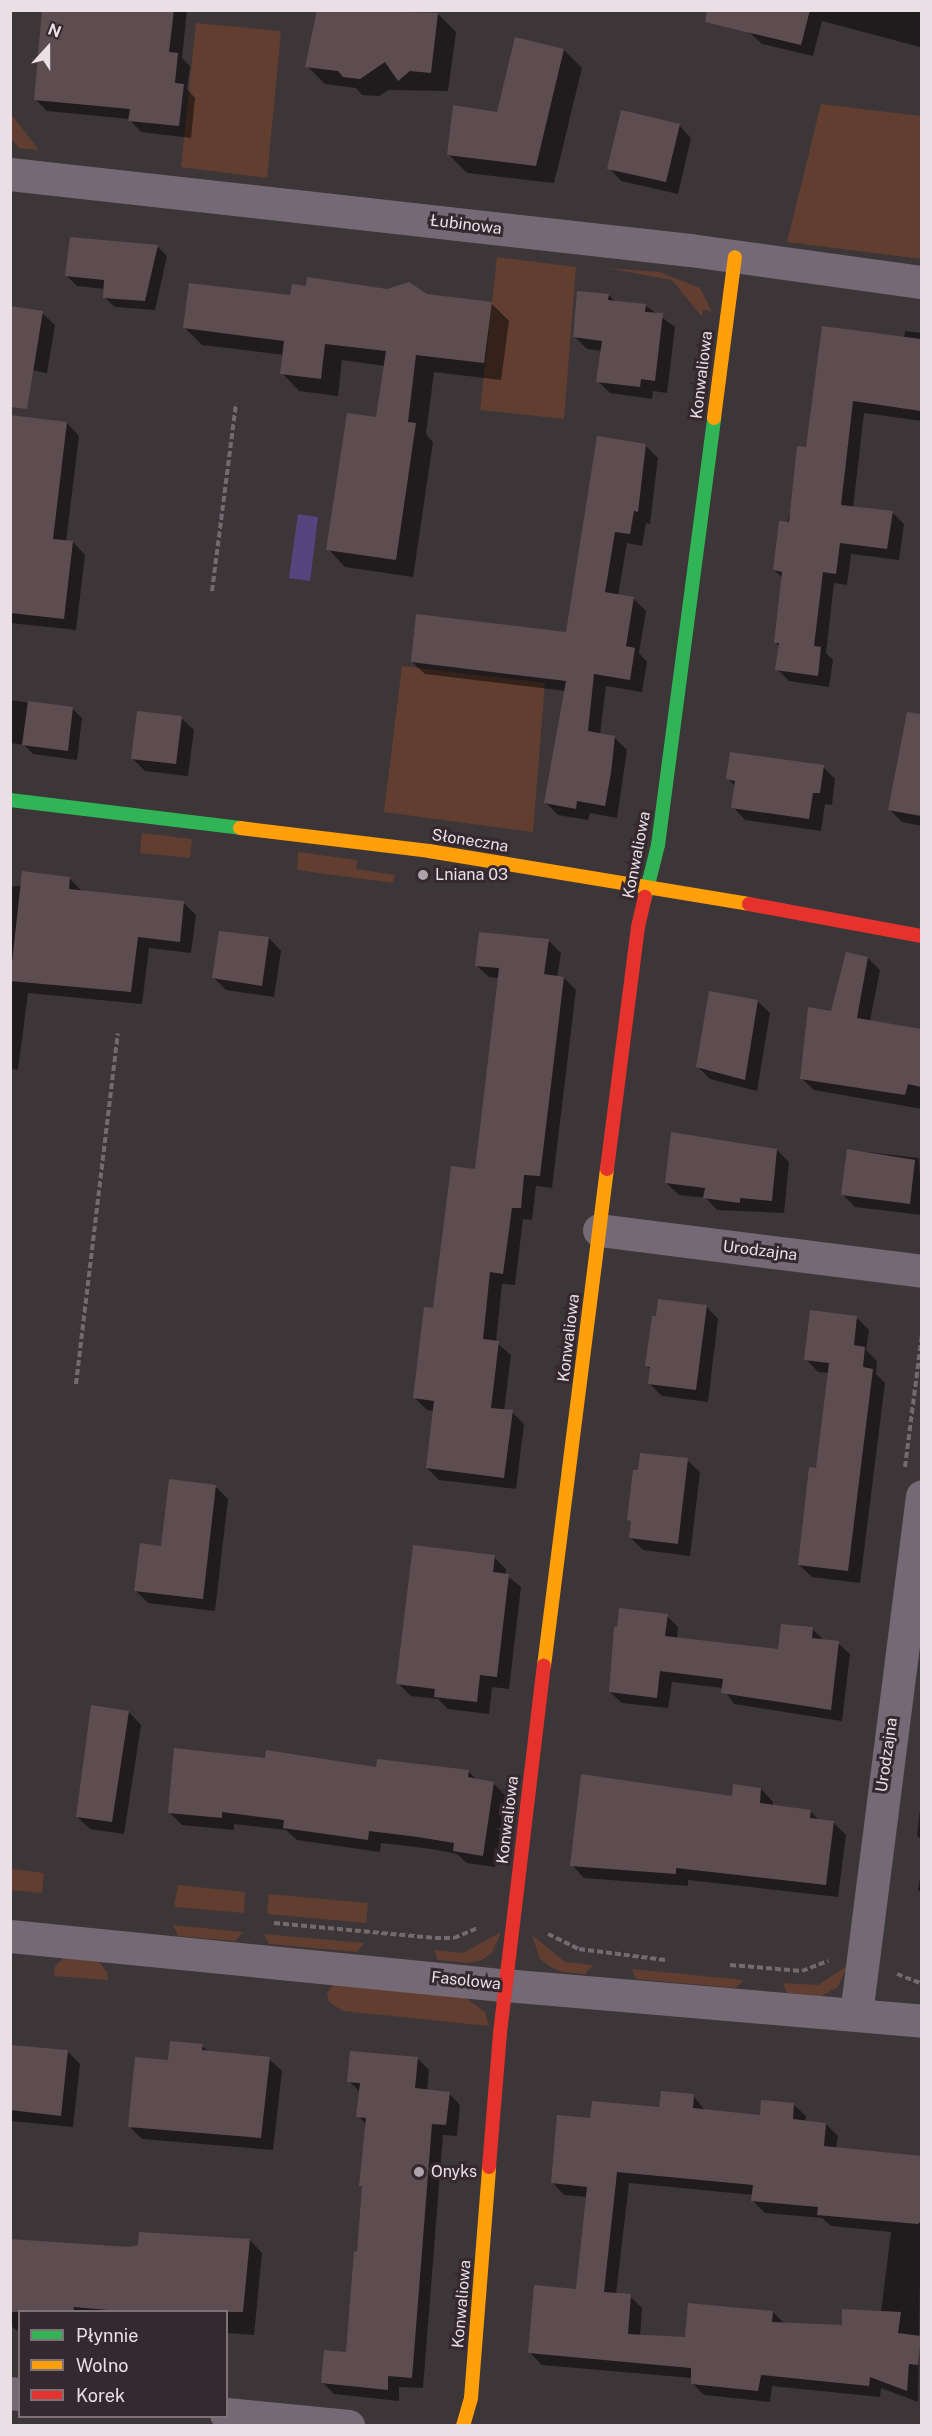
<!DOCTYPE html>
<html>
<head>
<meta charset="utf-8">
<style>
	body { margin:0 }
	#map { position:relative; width:932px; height:2436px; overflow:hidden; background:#3c3639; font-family:"Public Sans",sans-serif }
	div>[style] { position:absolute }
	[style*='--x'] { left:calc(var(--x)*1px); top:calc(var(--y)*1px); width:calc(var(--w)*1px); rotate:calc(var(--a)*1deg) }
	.green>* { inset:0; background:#623e30 }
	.water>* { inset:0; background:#55457e }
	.shadow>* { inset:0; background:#0007 }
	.building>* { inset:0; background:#5e4d50 }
	.path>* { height:4px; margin-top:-2px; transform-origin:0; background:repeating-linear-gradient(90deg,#726971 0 6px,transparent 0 9px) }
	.street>* { height:33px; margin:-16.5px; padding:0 16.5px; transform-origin:16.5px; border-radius:16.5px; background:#746975 }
	.fast>* { height:14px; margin:-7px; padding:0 7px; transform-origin:7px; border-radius:7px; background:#30b455 }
	.slow>* { height:14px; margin:-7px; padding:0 7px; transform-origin:7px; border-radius:7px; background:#ff9f0a }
	.jam>* { height:14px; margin:-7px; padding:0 7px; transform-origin:7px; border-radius:7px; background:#e5322d }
	.dots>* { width:16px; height:16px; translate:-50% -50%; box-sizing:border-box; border:3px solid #36282f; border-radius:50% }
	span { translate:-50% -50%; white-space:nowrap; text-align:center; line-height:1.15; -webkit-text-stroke:6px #36282f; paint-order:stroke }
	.street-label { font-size:16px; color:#e9dfe4 }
	.poi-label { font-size:16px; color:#e9dfe4 }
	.left { translate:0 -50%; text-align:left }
	.frame { position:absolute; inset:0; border:12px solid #e9dfe4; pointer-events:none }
	.legend { position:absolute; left:18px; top:2310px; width:210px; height:108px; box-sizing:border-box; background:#36282f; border:2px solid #7e7177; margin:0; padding:8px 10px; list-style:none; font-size:18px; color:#e9dfe4 }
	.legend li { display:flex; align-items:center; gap:12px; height:30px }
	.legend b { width:30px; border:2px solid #7e7177 }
	.north { position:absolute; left:18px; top:18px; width:60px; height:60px; -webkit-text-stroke:4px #36282f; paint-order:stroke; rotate:21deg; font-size:16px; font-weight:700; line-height:24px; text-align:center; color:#e9dfe4 }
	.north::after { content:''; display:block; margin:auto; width:21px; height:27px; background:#e9dfe4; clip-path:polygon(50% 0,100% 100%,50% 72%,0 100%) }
</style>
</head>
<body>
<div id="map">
	<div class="green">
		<div style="clip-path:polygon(196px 23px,281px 31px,267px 178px,181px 167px)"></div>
		<div style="clip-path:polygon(821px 104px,921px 116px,921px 259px,787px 242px)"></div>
		<div style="clip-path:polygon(10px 114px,11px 114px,39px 150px,19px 148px,11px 138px)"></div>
		<div style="clip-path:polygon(497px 257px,576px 267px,564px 419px,480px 410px)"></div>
		<div style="clip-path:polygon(606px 268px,659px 272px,700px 288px,712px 312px,703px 309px,702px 317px,672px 280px)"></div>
		<div style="clip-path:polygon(402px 666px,545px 683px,533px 832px,384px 812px)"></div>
		<div style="clip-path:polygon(142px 833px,192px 839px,190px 858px,140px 853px)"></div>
		<div style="clip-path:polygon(298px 852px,357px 860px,356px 869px,395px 875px,393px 883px,297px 870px)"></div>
		<div style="clip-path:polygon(11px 1869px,44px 1873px,42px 1893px,11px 1890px)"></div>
		<div style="clip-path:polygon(178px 1885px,245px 1892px,244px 1913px,174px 1907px)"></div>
		<div style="clip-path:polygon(269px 1894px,368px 1903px,366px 1923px,267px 1914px)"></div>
		<div style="clip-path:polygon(173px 1925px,243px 1932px,235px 1941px,178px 1936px)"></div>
		<div style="clip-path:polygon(501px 1932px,492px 1953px,482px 1960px,468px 1963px,438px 1960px,434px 1950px,463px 1953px)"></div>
		<div style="clip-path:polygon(264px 1934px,364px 1943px,357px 1952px,269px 1944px)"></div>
		<div style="clip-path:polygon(532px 1935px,565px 1962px,593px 1965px,585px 1974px,562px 1972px,549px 1966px,540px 1959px)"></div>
		<div style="clip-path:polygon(64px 1958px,99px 1962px,107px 1972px,108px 1980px,54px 1976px,55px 1966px)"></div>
		<div style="clip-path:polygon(847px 1966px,838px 1987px,821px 1996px,787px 1993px,783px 1983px,818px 1985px)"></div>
		<div style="clip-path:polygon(632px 1969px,744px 1980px,735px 1988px,636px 1979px)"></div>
		<div style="clip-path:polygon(334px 1984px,463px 1996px,485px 2012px,489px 2026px,343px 2011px,329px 2002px,327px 1993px)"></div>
	</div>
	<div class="water">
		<div style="clip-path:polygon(298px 514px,318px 517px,310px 581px,289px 578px)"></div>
	</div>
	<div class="shadow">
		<div style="clip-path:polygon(94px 10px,187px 10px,182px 58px,190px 66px,187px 89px,195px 98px,191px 138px,141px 132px,129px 119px,47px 111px,35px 99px)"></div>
		<div style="clip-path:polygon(318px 10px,438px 14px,456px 32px,448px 91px,389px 90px,379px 96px,362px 95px,356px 88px,325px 84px,307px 66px)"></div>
		<div style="clip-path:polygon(697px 10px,922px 10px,922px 39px,920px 47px,822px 21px,813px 56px,762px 44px,749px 32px,751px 24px)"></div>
		<div style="clip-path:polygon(564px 50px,582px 68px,554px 183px,467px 173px,449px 155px,499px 113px)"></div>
		<div style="clip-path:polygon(679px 125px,691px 138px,678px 194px,621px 181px,609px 168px)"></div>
		<div style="clip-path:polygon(157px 246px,167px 256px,155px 310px,115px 307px,104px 297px,105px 289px,77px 286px,67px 276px)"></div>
		<div style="clip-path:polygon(427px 295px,491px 303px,509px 321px,501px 380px,434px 372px,426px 434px,433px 442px,413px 577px,345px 567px,328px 549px,377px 419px,385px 366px,342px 360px,338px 396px,299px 391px,282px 373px,284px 355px,202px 345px,185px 328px,292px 296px)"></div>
		<div style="clip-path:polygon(609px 295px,616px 302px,645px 305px,675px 327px,667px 393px,653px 391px,652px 399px,610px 393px,598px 381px,602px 351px,587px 349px,574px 336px)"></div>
		<div style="clip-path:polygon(42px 313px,55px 325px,47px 373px,10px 366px)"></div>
		<div style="clip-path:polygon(905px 331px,922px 333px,922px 421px,864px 413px,853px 508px,892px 512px,904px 524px,899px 560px,851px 554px,847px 585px,834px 583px,826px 653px,833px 660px,829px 687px,789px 681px,777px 669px,780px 647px,775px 642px,783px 578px,774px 570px,808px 449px,904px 338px)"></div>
		<div style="clip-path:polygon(10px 417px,67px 423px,79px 436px,66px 542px,73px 542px,85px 555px,76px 630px,10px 623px)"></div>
		<div style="clip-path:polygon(645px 445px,658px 458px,650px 524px,646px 523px,642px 546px,627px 543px,618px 596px,633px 598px,646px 611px,639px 653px,647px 662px,642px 692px,606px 686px,600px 735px,614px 737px,627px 750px,617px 818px,590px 813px,588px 820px,558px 815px,545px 802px,566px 691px,425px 674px,412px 662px,567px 633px)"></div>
		<div style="clip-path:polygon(10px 700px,73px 709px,82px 718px,77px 760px,33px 754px,24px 745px,10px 743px)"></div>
		<div style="clip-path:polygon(181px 718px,194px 730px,188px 776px,145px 771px,132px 758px)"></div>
		<div style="clip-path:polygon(898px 764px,922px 768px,922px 826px,902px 822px,890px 810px)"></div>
		<div style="clip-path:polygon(823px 767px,835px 779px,832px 805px,825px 804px,821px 831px,745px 820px,733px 807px,736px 787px,728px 779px)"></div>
		<div style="clip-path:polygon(70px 879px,82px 891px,184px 903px,196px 915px,191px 953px,149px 948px,142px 1004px,28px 993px,18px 1070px,10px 1069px,10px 887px)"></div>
		<div style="clip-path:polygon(220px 933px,269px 938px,281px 951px,274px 997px,226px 990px,214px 978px)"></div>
		<div style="clip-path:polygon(549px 941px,561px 953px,557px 977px,564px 978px,576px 990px,552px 1188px,536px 1186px,532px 1220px,523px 1219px,515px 1285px,502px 1284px,496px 1342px,511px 1355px,504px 1411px,512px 1412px,524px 1424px,516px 1489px,439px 1480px,427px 1468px,434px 1411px,427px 1410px,415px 1398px,435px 1310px,476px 1170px,499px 978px,489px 977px,476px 965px)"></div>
		<div style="clip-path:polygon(868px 958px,880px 970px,870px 1021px,922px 1031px,922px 1109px,814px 1090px,801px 1078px,832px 1012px)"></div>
		<div style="clip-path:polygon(757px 1001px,770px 1013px,757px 1091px,710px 1079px,698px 1067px)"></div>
		<div style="clip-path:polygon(777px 1150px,789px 1162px,784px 1213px,717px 1210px,706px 1198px,679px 1195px,666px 1183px)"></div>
		<div style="clip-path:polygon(849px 1150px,919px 1158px,922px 1215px,855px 1207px,843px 1195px)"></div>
		<div style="clip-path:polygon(706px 1306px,718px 1319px,708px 1402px,662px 1396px,649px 1383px,651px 1370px,647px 1366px)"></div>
		<div style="clip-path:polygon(857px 1318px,869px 1330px,866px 1350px,877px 1361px,876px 1374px,885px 1383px,860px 1583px,812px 1577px,799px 1565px,817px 1469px,829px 1373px,818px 1372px,806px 1359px)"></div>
		<div style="clip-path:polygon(687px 1460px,700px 1472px,690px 1556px,643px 1550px,631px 1538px,633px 1523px,629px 1519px)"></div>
		<div style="clip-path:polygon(215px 1486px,228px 1499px,215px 1611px,148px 1603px,136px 1591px,163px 1547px)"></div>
		<div style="clip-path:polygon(494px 1557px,506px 1569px,506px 1575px,521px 1587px,509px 1689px,492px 1687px,489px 1714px,448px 1709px,438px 1699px,411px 1696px,398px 1683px)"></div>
		<div style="clip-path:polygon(667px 1616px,678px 1627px,677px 1639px,779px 1651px,812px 1629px,825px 1641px,838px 1643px,850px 1654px,842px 1721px,734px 1704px,723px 1688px,672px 1682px,668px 1708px,622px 1703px,610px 1692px)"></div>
		<div style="clip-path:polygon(129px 1712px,141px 1725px,124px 1834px,90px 1829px,77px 1817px)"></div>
		<div style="clip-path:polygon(378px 1761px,468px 1771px,478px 1781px,494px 1784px,506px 1796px,495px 1867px,467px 1863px,457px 1854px,432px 1849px,381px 1843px,380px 1852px,297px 1840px,286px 1830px,234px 1824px,234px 1830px,182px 1825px,170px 1813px,377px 1768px)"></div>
		<div style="clip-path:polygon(761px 1789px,773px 1802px,773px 1806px,810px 1811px,819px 1820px,833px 1822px,846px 1835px,838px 1897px,688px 1880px,688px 1886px,584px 1878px,572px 1865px)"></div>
		<div style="clip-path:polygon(920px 1809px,922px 1809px,922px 1840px,917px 1836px)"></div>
		<div style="clip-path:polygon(922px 1865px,922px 1893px,918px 1890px)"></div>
		<div style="clip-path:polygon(10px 2046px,67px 2051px,80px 2064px,73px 2127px,10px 2121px)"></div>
		<div style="clip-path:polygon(202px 2046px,209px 2052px,269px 2059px,282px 2071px,273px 2150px,142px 2139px,130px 2127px,170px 2062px)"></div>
		<div style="clip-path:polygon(417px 2058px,429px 2070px,427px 2091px,449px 2093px,460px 2105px,457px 2136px,443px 2135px,423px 2388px,399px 2387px,399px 2401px,334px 2394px,322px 2382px,347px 2353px,359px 2254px,367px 2125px,358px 2116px,360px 2092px,349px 2081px)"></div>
		<div style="clip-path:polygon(evenodd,693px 2095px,705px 2111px,761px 2117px,794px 2105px,806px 2116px,805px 2122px,826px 2124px,838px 2136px,836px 2149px,922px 2157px,918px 2402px,881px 2388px,880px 2397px,772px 2386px,770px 2402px,704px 2395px,692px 2383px,692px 2378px,542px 2365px,530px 2353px,577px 2290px,588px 2197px,564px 2195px,553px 2183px,592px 2120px,660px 2108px,693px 2095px,629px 2183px,754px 2195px,753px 2201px,765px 2213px,822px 2218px,831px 2226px,891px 2232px,881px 2312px,843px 2327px,785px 2324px,773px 2312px,687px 2339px,640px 2336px,642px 2308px,630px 2296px,616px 2294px,629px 2183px)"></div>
		<div style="clip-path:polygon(10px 2240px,129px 2249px,250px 2240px,262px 2253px,254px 2335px,226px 2333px,226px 2312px,20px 2312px,20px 2331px,16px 2330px,10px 2325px)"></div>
	</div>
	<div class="building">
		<div style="clip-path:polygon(42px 10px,174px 10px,169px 52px,178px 53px,175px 83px,184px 84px,179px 126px,128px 121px,130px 109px,34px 100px)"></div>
		<div style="clip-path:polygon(317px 10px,438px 13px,431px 73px,410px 71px,398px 81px,385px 62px,360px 79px,343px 77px,338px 71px,305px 67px)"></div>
		<div style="clip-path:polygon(707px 10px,810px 10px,801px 45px,705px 22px)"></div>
		<div style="clip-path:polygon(515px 37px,564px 49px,536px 166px,447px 155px,453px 105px,497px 112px)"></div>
		<div style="clip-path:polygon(621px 110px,680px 124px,666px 182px,607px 169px)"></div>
		<div style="clip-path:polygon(70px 237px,158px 245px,145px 301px,103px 298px,104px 280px,65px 276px)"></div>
		<div style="clip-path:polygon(307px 277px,387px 289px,409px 282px,427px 294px,492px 302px,484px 363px,416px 355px,408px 422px,416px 423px,396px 560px,326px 550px,347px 413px,376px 417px,386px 351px,325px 344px,321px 379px,280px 374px,284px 341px,183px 328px,189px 283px,290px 295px,292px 284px,306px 286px)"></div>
		<div style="clip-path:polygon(577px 291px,609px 294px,608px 300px,646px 304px,645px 312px,663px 313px,655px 381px,641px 379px,640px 387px,596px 382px,602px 341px,573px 337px)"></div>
		<div style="clip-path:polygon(10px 306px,43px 311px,27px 409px,10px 407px)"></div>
		<div style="clip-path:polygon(822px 326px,921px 339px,921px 411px,853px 401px,841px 505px,893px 511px,887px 549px,840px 543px,836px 574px,823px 572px,814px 646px,821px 647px,818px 676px,775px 670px,779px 643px,774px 643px,782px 572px,773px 570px,779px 521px,789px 522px,797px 446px,806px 447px)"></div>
		<div style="clip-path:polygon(10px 415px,67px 422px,53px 539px,73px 541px,64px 619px,10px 613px)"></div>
		<div style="clip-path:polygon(597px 436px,646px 444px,638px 512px,634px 511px,630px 534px,615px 532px,605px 592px,634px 597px,626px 646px,635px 648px,630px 680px,594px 674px,588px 731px,615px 736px,611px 773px,605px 806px,577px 801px,576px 809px,544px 803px,566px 681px,411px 662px,416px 614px,566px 632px)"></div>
		<div style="clip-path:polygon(28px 701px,73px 707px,68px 751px,22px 745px)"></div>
		<div style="clip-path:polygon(137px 711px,182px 716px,176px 764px,131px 759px)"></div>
		<div style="clip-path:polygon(907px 712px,921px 714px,921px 816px,888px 810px)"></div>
		<div style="clip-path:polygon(730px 752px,824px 765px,820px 793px,813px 793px,809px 819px,731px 808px,735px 781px,726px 779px)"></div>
		<div style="clip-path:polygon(22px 871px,70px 877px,69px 889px,184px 901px,180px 942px,138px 937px,131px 992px,10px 981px)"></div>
		<div style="clip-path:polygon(219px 931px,269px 937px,262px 986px,212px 978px)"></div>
		<div style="clip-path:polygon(479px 932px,549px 939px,544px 974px,564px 977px,540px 1176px,524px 1175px,521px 1208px,512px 1208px,503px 1274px,490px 1272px,483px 1339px,499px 1341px,491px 1408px,513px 1410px,504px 1478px,426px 1468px,434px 1401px,413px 1398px,424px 1307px,433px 1308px,451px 1166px,475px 1169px,499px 968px,475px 966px)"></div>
		<div style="clip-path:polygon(846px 952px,868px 957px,857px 1018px,921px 1029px,921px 1087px,908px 1084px,905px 1095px,800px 1079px,808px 1007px,831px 1011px)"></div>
		<div style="clip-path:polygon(709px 991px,758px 1000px,745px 1080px,696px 1067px)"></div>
		<div style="clip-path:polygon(671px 1132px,777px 1149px,772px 1201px,740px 1198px,740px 1203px,703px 1198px,705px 1188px,665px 1183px)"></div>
		<div style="clip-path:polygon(847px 1149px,915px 1160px,910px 1204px,841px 1195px)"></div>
		<div style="clip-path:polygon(658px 1299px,707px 1305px,696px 1390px,648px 1384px,650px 1367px,645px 1366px,652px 1316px,656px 1316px)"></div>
		<div style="clip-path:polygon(810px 1310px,857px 1316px,854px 1345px,865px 1347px,863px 1367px,873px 1369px,848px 1571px,798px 1565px,809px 1467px,816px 1468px,829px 1363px,804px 1360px)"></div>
		<div style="clip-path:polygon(640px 1453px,688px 1458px,678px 1544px,629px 1538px,631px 1521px,627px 1520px,633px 1470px,638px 1470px)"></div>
		<div style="clip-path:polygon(169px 1479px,216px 1485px,203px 1599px,134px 1591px,140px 1543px,161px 1546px)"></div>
		<div style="clip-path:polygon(413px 1545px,495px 1555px,493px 1572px,509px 1574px,497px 1677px,480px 1675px,477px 1702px,434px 1697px,435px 1689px,396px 1684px)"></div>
		<div style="clip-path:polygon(619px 1608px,668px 1614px,665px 1636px,778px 1649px,781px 1624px,813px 1627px,812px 1638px,839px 1641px,831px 1710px,721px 1693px,723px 1679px,660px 1671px,657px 1698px,609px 1692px,614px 1627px,617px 1627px)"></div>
		<div style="clip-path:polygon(91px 1705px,129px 1711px,112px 1822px,76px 1817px)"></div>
		<div style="clip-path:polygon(174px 1748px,265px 1758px,266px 1750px,376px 1767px,377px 1759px,469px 1770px,468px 1777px,494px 1782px,483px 1856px,453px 1851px,454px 1843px,418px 1837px,369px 1831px,368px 1840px,283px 1828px,284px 1820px,222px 1812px,222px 1818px,168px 1813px)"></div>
		<div style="clip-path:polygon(581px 1774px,732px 1796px,733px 1784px,761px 1788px,760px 1803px,811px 1810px,810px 1818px,834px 1821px,826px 1885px,676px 1868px,676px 1874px,570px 1866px)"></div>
		<div style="clip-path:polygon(170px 2041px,203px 2044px,202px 2050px,270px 2057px,261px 2138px,128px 2127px,135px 2057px,168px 2060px)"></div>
		<div style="clip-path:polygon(10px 2045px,68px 2050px,61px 2116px,10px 2110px)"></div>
		<div style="clip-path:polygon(350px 2051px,418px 2057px,415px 2088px,450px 2092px,446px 2125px,432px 2124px,412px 2378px,388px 2376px,388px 2390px,321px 2383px,324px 2350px,346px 2352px,354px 2251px,357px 2252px,362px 2186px,359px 2186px,366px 2118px,356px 2117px,360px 2083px,347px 2082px)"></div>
		<div style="clip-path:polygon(661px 2091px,694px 2094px,693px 2108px,760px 2115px,761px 2100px,794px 2103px,793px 2119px,826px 2123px,824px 2146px,921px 2156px,921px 2221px,918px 2224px,817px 2215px,818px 2207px,751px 2201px,753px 2185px,617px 2172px,604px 2292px,631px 2294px,628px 2334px,685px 2337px,688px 2303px,773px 2311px,772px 2322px,842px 2325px,842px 2309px,901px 2312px,898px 2333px,921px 2336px,918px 2365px,909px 2364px,907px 2391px,870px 2377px,869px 2386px,761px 2375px,758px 2391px,691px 2384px,691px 2368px,528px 2353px,534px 2285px,576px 2289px,587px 2187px,551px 2183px,557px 2115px,590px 2118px,592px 2101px,659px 2107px)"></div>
		<div style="clip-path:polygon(139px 2232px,250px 2239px,243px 2312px,131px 2312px,74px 2307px,73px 2312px,10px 2312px,10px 2239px,129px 2247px,138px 2245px)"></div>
	</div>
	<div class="path">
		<div style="--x:212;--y:591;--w:189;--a:-82.7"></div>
		<div style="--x:76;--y:1384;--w:353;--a:-83.2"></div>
		<div style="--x:905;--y:1467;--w:134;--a:-82.7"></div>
		<div style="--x:274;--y:1923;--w:162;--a:5.3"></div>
		<div style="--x:435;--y:1938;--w:19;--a:0"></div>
		<div style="--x:454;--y:1938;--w:25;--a:-23"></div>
		<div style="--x:548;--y:1934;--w:34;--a:26"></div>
		<div style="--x:579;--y:1949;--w:87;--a:7.3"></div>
		<div style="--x:730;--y:1965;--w:72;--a:4.8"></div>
		<div style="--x:802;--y:1971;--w:28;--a:-21"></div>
		<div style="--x:897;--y:1974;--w:26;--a:21"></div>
	</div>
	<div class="street">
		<div style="--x:10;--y:174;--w:684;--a:6.38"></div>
		<div style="--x:690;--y:250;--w:234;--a:7.9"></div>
		<div style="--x:599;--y:1230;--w:326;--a:7.2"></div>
		<div style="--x:10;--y:1936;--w:497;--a:5.7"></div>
		<div style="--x:505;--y:1985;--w:419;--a:4.9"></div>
		<div style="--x:856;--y:2014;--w:522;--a:-82.74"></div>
		<div style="--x:10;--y:2393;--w:10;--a:6"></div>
		<div style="--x:226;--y:2414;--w:123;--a:5.6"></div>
	</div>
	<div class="fast">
		<div style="--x:10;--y:800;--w:232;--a:6.9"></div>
		<div style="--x:645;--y:897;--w:54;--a:-76"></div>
		<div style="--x:658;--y:845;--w:431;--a:-82.5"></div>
	</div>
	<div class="slow">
		<div style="--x:714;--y:418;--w:162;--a:-82.6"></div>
		<div style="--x:240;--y:828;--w:190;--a:6.9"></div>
		<div style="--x:429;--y:851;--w:324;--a:9.4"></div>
		<div style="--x:544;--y:1666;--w:501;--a:-82.78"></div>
		<div style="--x:463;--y:2426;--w:29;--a:-74"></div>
		<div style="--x:471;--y:2398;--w:232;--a:-85.5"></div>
	</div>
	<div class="jam">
		<div style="--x:749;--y:904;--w:176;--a:10.5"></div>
		<div style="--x:607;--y:1169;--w:244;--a:-82.7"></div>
		<div style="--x:638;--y:927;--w:31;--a:-77"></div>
		<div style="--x:489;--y:2167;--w:134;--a:-85.3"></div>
		<div style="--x:500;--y:2033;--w:370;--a:-83.2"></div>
	</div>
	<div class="dots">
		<div style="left:423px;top:875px;background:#aca4a8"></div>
		<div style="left:419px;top:2172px;background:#aca4a8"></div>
	</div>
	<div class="street-label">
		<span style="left:466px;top:225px;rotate:7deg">Łubinowa</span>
		<span style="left:702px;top:375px;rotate:-83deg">Konwaliowa</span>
		<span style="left:470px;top:841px;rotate:9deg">Słoneczna</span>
		<span style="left:637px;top:855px;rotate:-79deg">Konwaliowa</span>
		<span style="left:760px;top:1251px;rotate:7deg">Urodzajna</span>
		<span style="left:569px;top:1338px;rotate:-83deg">Konwaliowa</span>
		<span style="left:887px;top:1755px;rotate:-82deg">Urodzajna</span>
		<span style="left:508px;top:1820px;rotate:-83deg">Konwaliowa</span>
		<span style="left:466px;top:1981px;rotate:6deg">Fasolowa</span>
		<span style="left:462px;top:2304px;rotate:-85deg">Konwaliowa</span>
	</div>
	<div class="poi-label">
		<span class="left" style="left:435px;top:875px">Lniana 03</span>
		<span class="left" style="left:431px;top:2172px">Onyks</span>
	</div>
	<div class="frame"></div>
	<ul class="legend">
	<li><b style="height:8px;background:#30b455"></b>Płynnie</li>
	<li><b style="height:8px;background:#ff9f0a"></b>Wolno</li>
	<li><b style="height:8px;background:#e5322d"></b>Korek</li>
	</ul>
	<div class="north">N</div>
</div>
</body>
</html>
